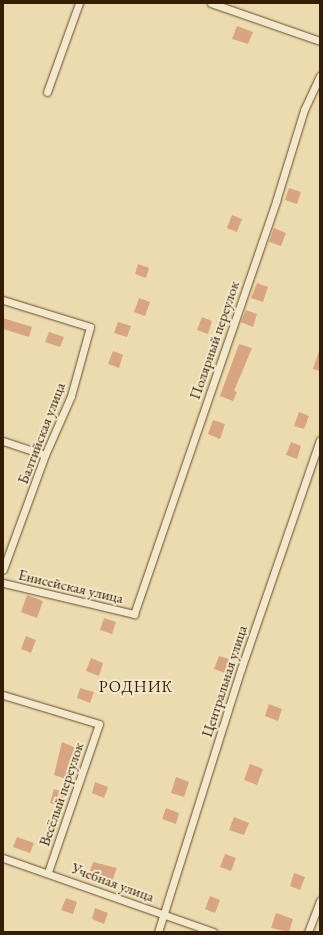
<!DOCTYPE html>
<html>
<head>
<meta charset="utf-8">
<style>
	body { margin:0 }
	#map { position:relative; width:323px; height:935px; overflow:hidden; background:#eddbb0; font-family:"EB Garamond",serif }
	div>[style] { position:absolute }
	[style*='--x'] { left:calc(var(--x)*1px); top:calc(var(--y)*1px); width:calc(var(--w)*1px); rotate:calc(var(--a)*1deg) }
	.building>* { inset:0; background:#d9a482 }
	.roads { filter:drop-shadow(0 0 1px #644c2d) drop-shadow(0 0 1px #644c2d) }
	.street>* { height:7px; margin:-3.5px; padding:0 3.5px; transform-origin:3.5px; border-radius:3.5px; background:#f3e8cc }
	span { translate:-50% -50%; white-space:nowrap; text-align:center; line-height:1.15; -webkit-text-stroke:4px #f3e8cc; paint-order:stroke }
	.street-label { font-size:15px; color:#361c01 }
	.neighbourhood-label { font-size:16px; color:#361c01; letter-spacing:1px }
	.frame { position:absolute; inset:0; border:4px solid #361c01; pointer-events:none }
</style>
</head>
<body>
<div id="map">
	<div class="building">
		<div style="clip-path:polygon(237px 26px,253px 32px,248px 44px,232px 39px)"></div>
		<div style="clip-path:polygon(289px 188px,301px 192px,297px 204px,285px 200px)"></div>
		<div style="clip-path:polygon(232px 215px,242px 219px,237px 232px,227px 228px)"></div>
		<div style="clip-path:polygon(274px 228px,286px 233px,281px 246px,269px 242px)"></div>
		<div style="clip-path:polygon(138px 264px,149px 268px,146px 278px,135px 274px)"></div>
		<div style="clip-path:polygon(257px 283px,268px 287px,263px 302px,251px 298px)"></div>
		<div style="clip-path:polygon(139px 298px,150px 302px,145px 316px,134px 312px)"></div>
		<div style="clip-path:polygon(246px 310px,257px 314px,253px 327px,241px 322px)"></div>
		<div style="clip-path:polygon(202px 317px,212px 321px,208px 334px,197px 330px)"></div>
		<div style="clip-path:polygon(3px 318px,32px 327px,29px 337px,3px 329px)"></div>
		<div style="clip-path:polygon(118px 322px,131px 326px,127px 337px,114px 333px)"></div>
		<div style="clip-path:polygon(49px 332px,64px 337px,60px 347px,45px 342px)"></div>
		<div style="clip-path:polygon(239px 344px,252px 348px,234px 391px,237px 392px,233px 401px,220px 396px)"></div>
		<div style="clip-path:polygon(113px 351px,123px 355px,119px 368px,108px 364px)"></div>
		<div style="clip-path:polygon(319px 351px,320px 351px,320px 371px,313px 369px)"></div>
		<div style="clip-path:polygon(299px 412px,309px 416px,304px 429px,294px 426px)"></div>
		<div style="clip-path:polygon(213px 420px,225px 424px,220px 439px,208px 434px)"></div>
		<div style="clip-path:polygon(291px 442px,301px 446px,297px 459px,286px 455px)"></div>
		<div style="clip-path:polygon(27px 595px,43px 601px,37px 618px,21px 612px)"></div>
		<div style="clip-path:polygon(104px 618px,116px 622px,112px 634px,100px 630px)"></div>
		<div style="clip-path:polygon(26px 636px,36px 640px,31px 653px,21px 649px)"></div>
		<div style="clip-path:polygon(219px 656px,229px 659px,225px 673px,214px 669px)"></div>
		<div style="clip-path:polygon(91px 658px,103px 663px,99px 676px,86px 671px)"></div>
		<div style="clip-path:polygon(80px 688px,94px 692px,90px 703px,77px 698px)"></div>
		<div style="clip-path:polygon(269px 704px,282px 709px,278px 721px,265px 716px)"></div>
		<div style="clip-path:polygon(62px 742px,76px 748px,66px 779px,54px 775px)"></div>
		<div style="clip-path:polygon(250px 764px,263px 769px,257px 785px,244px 780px)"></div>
		<div style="clip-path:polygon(176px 777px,189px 782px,184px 797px,171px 793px)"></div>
		<div style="clip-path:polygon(95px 782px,108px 787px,104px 798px,92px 793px)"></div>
		<div style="clip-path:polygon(54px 789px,65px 793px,60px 806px,50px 803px)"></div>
		<div style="clip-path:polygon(166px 808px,179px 813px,176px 824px,162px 819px)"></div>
		<div style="clip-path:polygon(234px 817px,249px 823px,244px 835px,229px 830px)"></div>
		<div style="clip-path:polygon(17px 837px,34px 843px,30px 853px,13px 847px)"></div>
		<div style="clip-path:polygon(225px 854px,236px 858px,231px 871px,220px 867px)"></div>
		<div style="clip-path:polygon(93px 862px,117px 868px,112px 881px,89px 874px)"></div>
		<div style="clip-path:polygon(294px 873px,305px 877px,300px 890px,290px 886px)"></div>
		<div style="clip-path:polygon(210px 896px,220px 900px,215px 913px,205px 909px)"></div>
		<div style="clip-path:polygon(66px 898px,77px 902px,73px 914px,61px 910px)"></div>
		<div style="clip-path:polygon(95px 908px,108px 913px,104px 924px,92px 919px)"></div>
		<div style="clip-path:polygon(276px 913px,293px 919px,289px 932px,271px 928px)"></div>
	</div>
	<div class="roads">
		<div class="street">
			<div style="--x:211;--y:3;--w:115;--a:19.2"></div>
			<div style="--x:47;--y:92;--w:95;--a:-70.2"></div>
			<div style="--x:3;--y:300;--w:91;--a:17.2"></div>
			<div style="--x:90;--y:327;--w:72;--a:105.4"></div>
			<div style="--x:71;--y:396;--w:64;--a:113.8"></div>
			<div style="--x:45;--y:455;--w:122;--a:110.1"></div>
			<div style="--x:3;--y:441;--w:44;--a:18.4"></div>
			<div style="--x:3;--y:583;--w:135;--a:13.3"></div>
			<div style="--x:134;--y:614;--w:437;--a:-71"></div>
			<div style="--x:276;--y:201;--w:95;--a:-72.9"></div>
			<div style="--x:304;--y:110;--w:38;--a:-65"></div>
			<div style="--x:3;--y:695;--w:100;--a:16.8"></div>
			<div style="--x:99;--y:724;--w:157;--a:109"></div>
			<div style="--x:3;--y:858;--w:223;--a:19.4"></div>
			<div style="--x:158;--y:932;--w:276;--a:-72.5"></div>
			<div style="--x:241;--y:669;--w:242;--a:-71"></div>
			<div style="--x:308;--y:932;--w:34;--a:-69"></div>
		</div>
	</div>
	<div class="street-label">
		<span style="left:214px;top:340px;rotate:-71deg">Полярный переулок</span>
		<span style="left:41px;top:433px;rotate:-69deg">Балтийская улица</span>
		<span style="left:71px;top:586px;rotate:13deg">Енисейская улица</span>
		<span style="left:224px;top:681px;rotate:-72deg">Центральная улица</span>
		<span style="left:61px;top:794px;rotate:-71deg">Весёлый переулок</span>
		<span style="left:113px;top:882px;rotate:20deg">Учебная улица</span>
	</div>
	<div class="neighbourhood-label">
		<span style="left:136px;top:687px">РОДНИК</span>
	</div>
	<div class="frame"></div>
</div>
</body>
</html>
